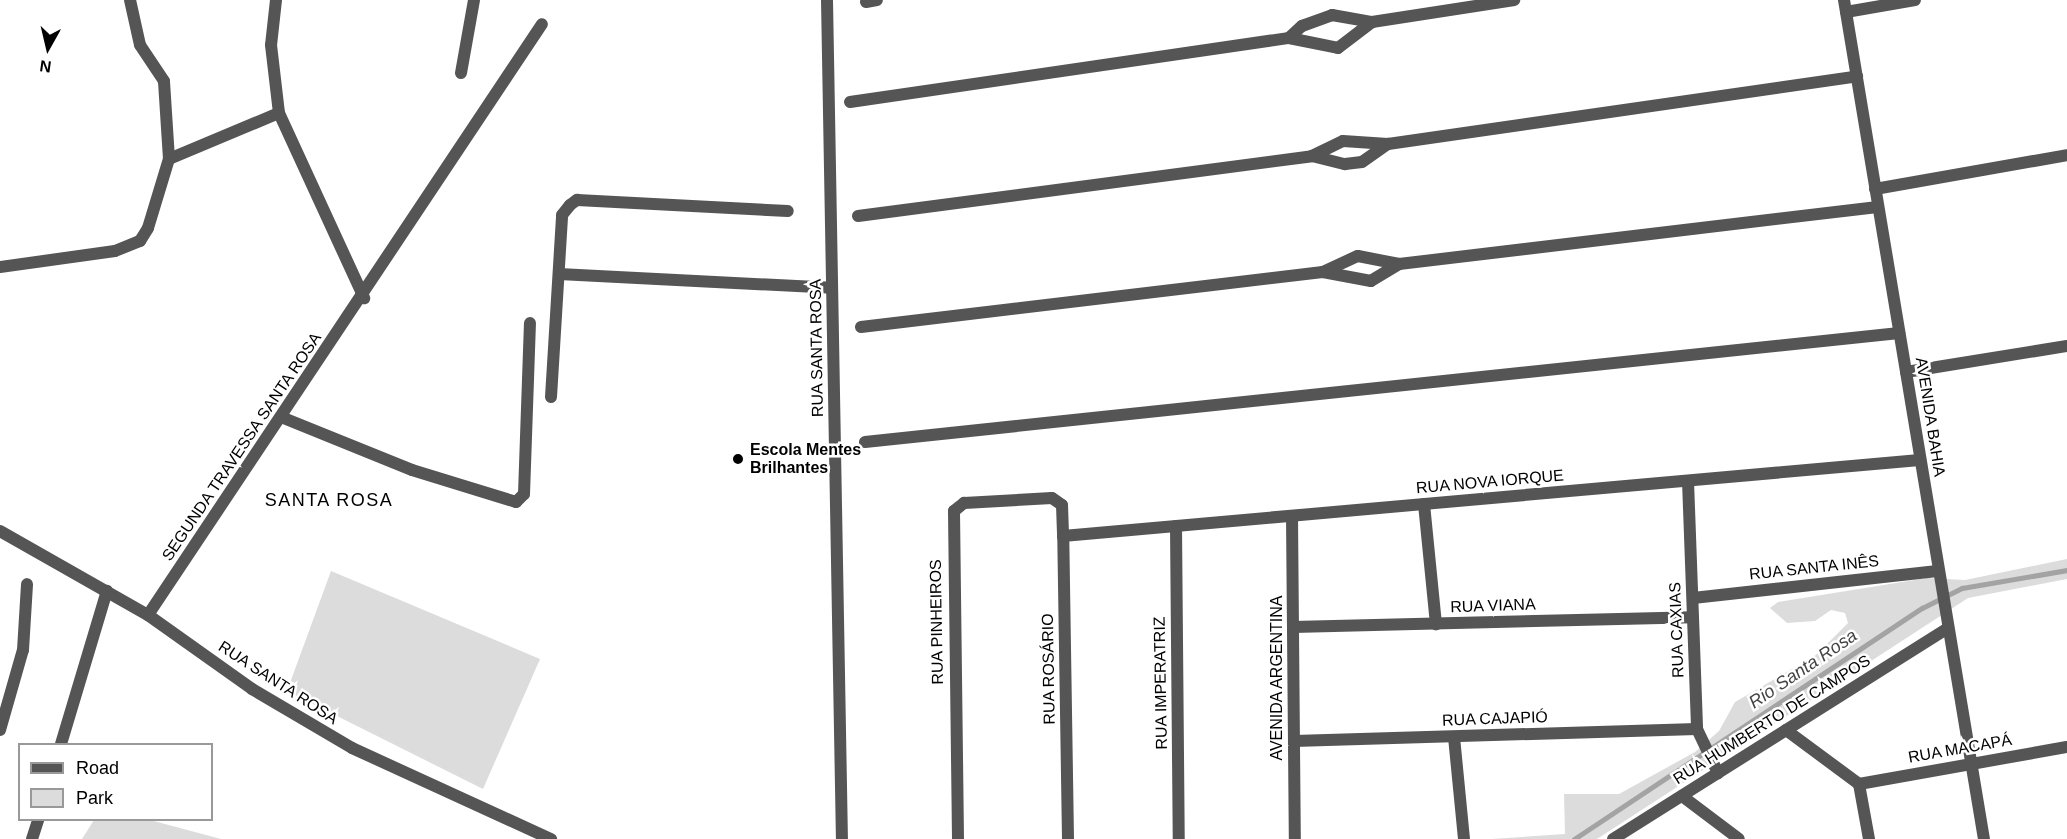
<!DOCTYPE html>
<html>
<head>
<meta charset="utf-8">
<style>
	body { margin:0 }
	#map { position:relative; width:2067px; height:839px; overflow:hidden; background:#fff; font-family:Arial,sans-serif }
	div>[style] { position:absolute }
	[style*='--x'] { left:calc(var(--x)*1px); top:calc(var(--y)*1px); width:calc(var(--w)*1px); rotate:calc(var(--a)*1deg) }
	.green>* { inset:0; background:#dcdcdc }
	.stream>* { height:5px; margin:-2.5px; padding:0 2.5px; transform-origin:2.5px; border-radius:2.5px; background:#a3a3a3 }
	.minor>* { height:12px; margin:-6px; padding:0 6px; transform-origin:6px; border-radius:6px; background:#555 }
	.tertiary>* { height:12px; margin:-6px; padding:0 6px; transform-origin:6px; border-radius:6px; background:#555 }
	.dots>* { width:16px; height:16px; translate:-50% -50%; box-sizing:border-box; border:3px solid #fff; border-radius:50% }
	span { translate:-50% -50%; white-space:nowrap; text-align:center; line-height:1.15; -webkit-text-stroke:5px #fff; paint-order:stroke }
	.street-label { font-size:16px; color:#000 }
	.poi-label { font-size:16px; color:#000; font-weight:700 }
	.left { translate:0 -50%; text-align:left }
	.neighbourhood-label { font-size:18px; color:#000; letter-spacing:1.5px }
	.water-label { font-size:18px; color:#444; font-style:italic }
	.legend { position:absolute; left:18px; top:743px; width:195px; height:78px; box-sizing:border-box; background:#fff; border:2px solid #999; margin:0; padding:8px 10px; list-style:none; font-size:18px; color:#000 }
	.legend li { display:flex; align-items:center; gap:12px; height:30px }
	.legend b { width:30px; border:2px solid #999 }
	.north { position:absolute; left:18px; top:18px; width:60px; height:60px; -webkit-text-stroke:4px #fff; paint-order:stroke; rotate:188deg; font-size:16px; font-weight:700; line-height:24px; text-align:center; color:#000 }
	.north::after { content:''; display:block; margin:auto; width:21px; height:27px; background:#000; clip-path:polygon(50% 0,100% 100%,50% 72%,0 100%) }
</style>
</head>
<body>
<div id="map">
	<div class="green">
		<div style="clip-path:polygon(2067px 559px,2067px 579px,1968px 598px,1597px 839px,1492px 839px,1565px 834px,1564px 794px,1619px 794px,1695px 752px,1719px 731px,1735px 702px,1816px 655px,1848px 623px,1845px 613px,1831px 610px,1815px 621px,1787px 623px,1770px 608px,1778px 602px,1927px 578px,1965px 580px)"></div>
		<div style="clip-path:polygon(331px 571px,540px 659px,483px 789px,287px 691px)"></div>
		<div style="clip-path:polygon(94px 820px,150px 820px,221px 839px,82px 839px)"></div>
	</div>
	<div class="stream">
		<div style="--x:1574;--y:839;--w:418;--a:-33.6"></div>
		<div style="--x:1922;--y:608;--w:45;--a:-26.6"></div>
		<div style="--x:1962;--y:588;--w:107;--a:-9.7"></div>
	</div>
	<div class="minor">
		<div style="--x:276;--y:0;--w:45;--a:96.3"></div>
		<div style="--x:271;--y:45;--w:68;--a:83.3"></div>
		<div style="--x:279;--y:113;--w:204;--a:65.3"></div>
		<div style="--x:866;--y:2;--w:11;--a:-10"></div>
		<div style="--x:1846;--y:12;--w:70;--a:-9.9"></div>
		<div style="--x:1289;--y:38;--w:18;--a:-43"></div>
		<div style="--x:1302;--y:26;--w:32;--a:-20"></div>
		<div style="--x:1332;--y:15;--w:41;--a:9.9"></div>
		<div style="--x:1372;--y:22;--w:144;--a:-8.8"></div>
		<div style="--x:461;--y:73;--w:74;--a:-79.9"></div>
		<div style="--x:850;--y:102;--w:444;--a:-8.3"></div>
		<div style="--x:1289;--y:38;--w:50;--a:11.5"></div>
		<div style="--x:1338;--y:48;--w:43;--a:-37.4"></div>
		<div style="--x:1312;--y:156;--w:34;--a:14"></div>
		<div style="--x:1345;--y:164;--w:17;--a:-7"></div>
		<div style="--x:1362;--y:162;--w:32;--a:-35"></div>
		<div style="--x:169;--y:159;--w:119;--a:-22.7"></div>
		<div style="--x:1875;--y:189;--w:195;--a:-10"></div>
		<div style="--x:858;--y:216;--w:458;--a:-7.5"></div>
		<div style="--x:1312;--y:156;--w:34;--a:-26"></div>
		<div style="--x:1343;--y:141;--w:45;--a:3.8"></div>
		<div style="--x:1388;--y:144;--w:474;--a:-8.2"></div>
		<div style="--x:1399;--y:264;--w:33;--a:149"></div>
		<div style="--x:1371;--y:281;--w:49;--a:-169.4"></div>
		<div style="--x:1323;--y:272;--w:38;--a:-25"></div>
		<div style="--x:1358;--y:256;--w:42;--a:11"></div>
		<div style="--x:1399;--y:264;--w:482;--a:-6.8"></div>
		<div style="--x:0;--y:267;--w:116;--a:-7.9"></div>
		<div style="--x:115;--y:251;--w:27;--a:-22"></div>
		<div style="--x:140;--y:241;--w:15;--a:-58"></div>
		<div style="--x:148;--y:228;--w:72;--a:-73.1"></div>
		<div style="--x:169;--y:159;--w:78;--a:-93.7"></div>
		<div style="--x:164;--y:81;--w:43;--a:-123.7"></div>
		<div style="--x:140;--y:45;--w:46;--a:-102.5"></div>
		<div style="--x:559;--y:274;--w:273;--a:2.9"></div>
		<div style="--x:861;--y:327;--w:465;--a:-6.8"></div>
		<div style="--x:1906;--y:372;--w:163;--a:-9.2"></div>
		<div style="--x:551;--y:397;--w:182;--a:-86.5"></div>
		<div style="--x:562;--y:215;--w:13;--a:-51"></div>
		<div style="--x:570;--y:205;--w:9;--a:-36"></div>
		<div style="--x:577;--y:200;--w:211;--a:3"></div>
		<div style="--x:281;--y:417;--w:141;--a:22"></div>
		<div style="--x:412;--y:470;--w:109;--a:17.1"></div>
		<div style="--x:516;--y:502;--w:11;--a:-45"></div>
		<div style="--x:524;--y:494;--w:171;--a:-88"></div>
		<div style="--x:865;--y:442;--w:1040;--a:-6.02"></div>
		<div style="--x:1688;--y:481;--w:248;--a:87.9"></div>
		<div style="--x:1697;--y:729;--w:49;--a:64.5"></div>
		<div style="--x:1424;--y:504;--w:121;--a:84.3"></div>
		<div style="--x:1176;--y:526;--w:313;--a:89.5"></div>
		<div style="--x:0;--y:531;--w:170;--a:29.6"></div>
		<div style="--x:148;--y:615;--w:128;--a:35.4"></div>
		<div style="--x:252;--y:689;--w:116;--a:30.5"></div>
		<div style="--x:352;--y:748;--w:219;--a:24.6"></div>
		<div style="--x:1693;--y:598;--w:246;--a:-6.3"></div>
		<div style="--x:148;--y:615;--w:710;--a:-56.31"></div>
		<div style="--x:1293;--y:627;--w:400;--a:-1.4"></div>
		<div style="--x:0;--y:730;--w:83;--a:-74"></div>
		<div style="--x:23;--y:650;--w:66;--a:-86.5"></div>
		<div style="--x:1786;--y:730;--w:91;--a:36.5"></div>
		<div style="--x:1454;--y:737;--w:102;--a:84.4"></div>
		<div style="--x:1294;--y:741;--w:403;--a:-1.7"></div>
		<div style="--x:61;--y:744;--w:160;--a:-73.3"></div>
		<div style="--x:1859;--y:784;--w:211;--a:-10.1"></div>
		<div style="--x:1859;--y:784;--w:56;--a:79.7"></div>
		<div style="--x:1682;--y:796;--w:71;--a:37"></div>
		<div style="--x:32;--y:839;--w:20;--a:-72"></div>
		<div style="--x:958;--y:839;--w:328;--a:-90.7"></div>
		<div style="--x:954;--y:511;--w:13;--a:-39"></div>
		<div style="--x:964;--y:503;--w:88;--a:-3.3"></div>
		<div style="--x:1052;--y:498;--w:12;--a:35"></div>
		<div style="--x:1062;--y:505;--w:31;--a:88"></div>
		<div style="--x:1613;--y:839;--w:396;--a:-32.2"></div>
	</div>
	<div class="tertiary">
		<div style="--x:827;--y:0;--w:839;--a:88.98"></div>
		<div style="--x:1844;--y:0;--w:851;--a:80.53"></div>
		<div style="--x:1292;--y:516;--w:323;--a:89.5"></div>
		<div style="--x:1068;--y:839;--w:303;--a:-90.9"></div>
		<div style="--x:1063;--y:536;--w:860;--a:-5.07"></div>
	</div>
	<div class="dots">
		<div style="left:738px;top:459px;background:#000"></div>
	</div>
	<div class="street-label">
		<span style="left:817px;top:348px;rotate:-91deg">RUA SANTA ROSA</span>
		<span style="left:1930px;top:417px;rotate:81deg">AVENIDA BAHIA</span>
		<span style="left:242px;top:447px;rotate:-56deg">SEGUNDA TRAVESSA SANTA ROSA</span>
		<span style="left:1490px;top:482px;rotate:-5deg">RUA NOVA IORQUE</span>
		<span style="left:1814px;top:568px;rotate:-6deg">RUA SANTA INÊS</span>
		<span style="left:1493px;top:606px;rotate:-2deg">RUA VIANA</span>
		<span style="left:937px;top:622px;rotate:-91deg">RUA PINHEIROS</span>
		<span style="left:1677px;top:630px;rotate:-92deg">RUA CAXIAS</span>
		<span style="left:1049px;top:669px;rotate:-91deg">RUA ROSÁRIO</span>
		<span style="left:1277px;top:678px;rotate:-90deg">AVENIDA ARGENTINA</span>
		<span style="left:278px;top:683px;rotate:33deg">RUA SANTA ROSA</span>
		<span style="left:1161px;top:683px;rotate:-91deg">RUA IMPERATRIZ</span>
		<span style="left:1495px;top:719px;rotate:-2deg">RUA CAJAPIÓ</span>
		<span style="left:1772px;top:720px;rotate:-32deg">RUA HUMBERTO DE CAMPOS</span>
		<span style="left:1960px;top:749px;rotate:-10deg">RUA MACAPÁ</span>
	</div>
	<div class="poi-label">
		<span class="left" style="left:750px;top:459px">Escola Mentes<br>Brilhantes</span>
	</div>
	<div class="neighbourhood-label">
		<span style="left:329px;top:500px">SANTA ROSA</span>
	</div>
	<div class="water-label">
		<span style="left:1803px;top:669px;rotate:-34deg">Rio Santa Rosa</span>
	</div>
	<ul class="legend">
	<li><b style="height:8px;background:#555"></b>Road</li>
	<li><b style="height:16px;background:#dcdcdc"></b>Park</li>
	</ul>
	<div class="north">N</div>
</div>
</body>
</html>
